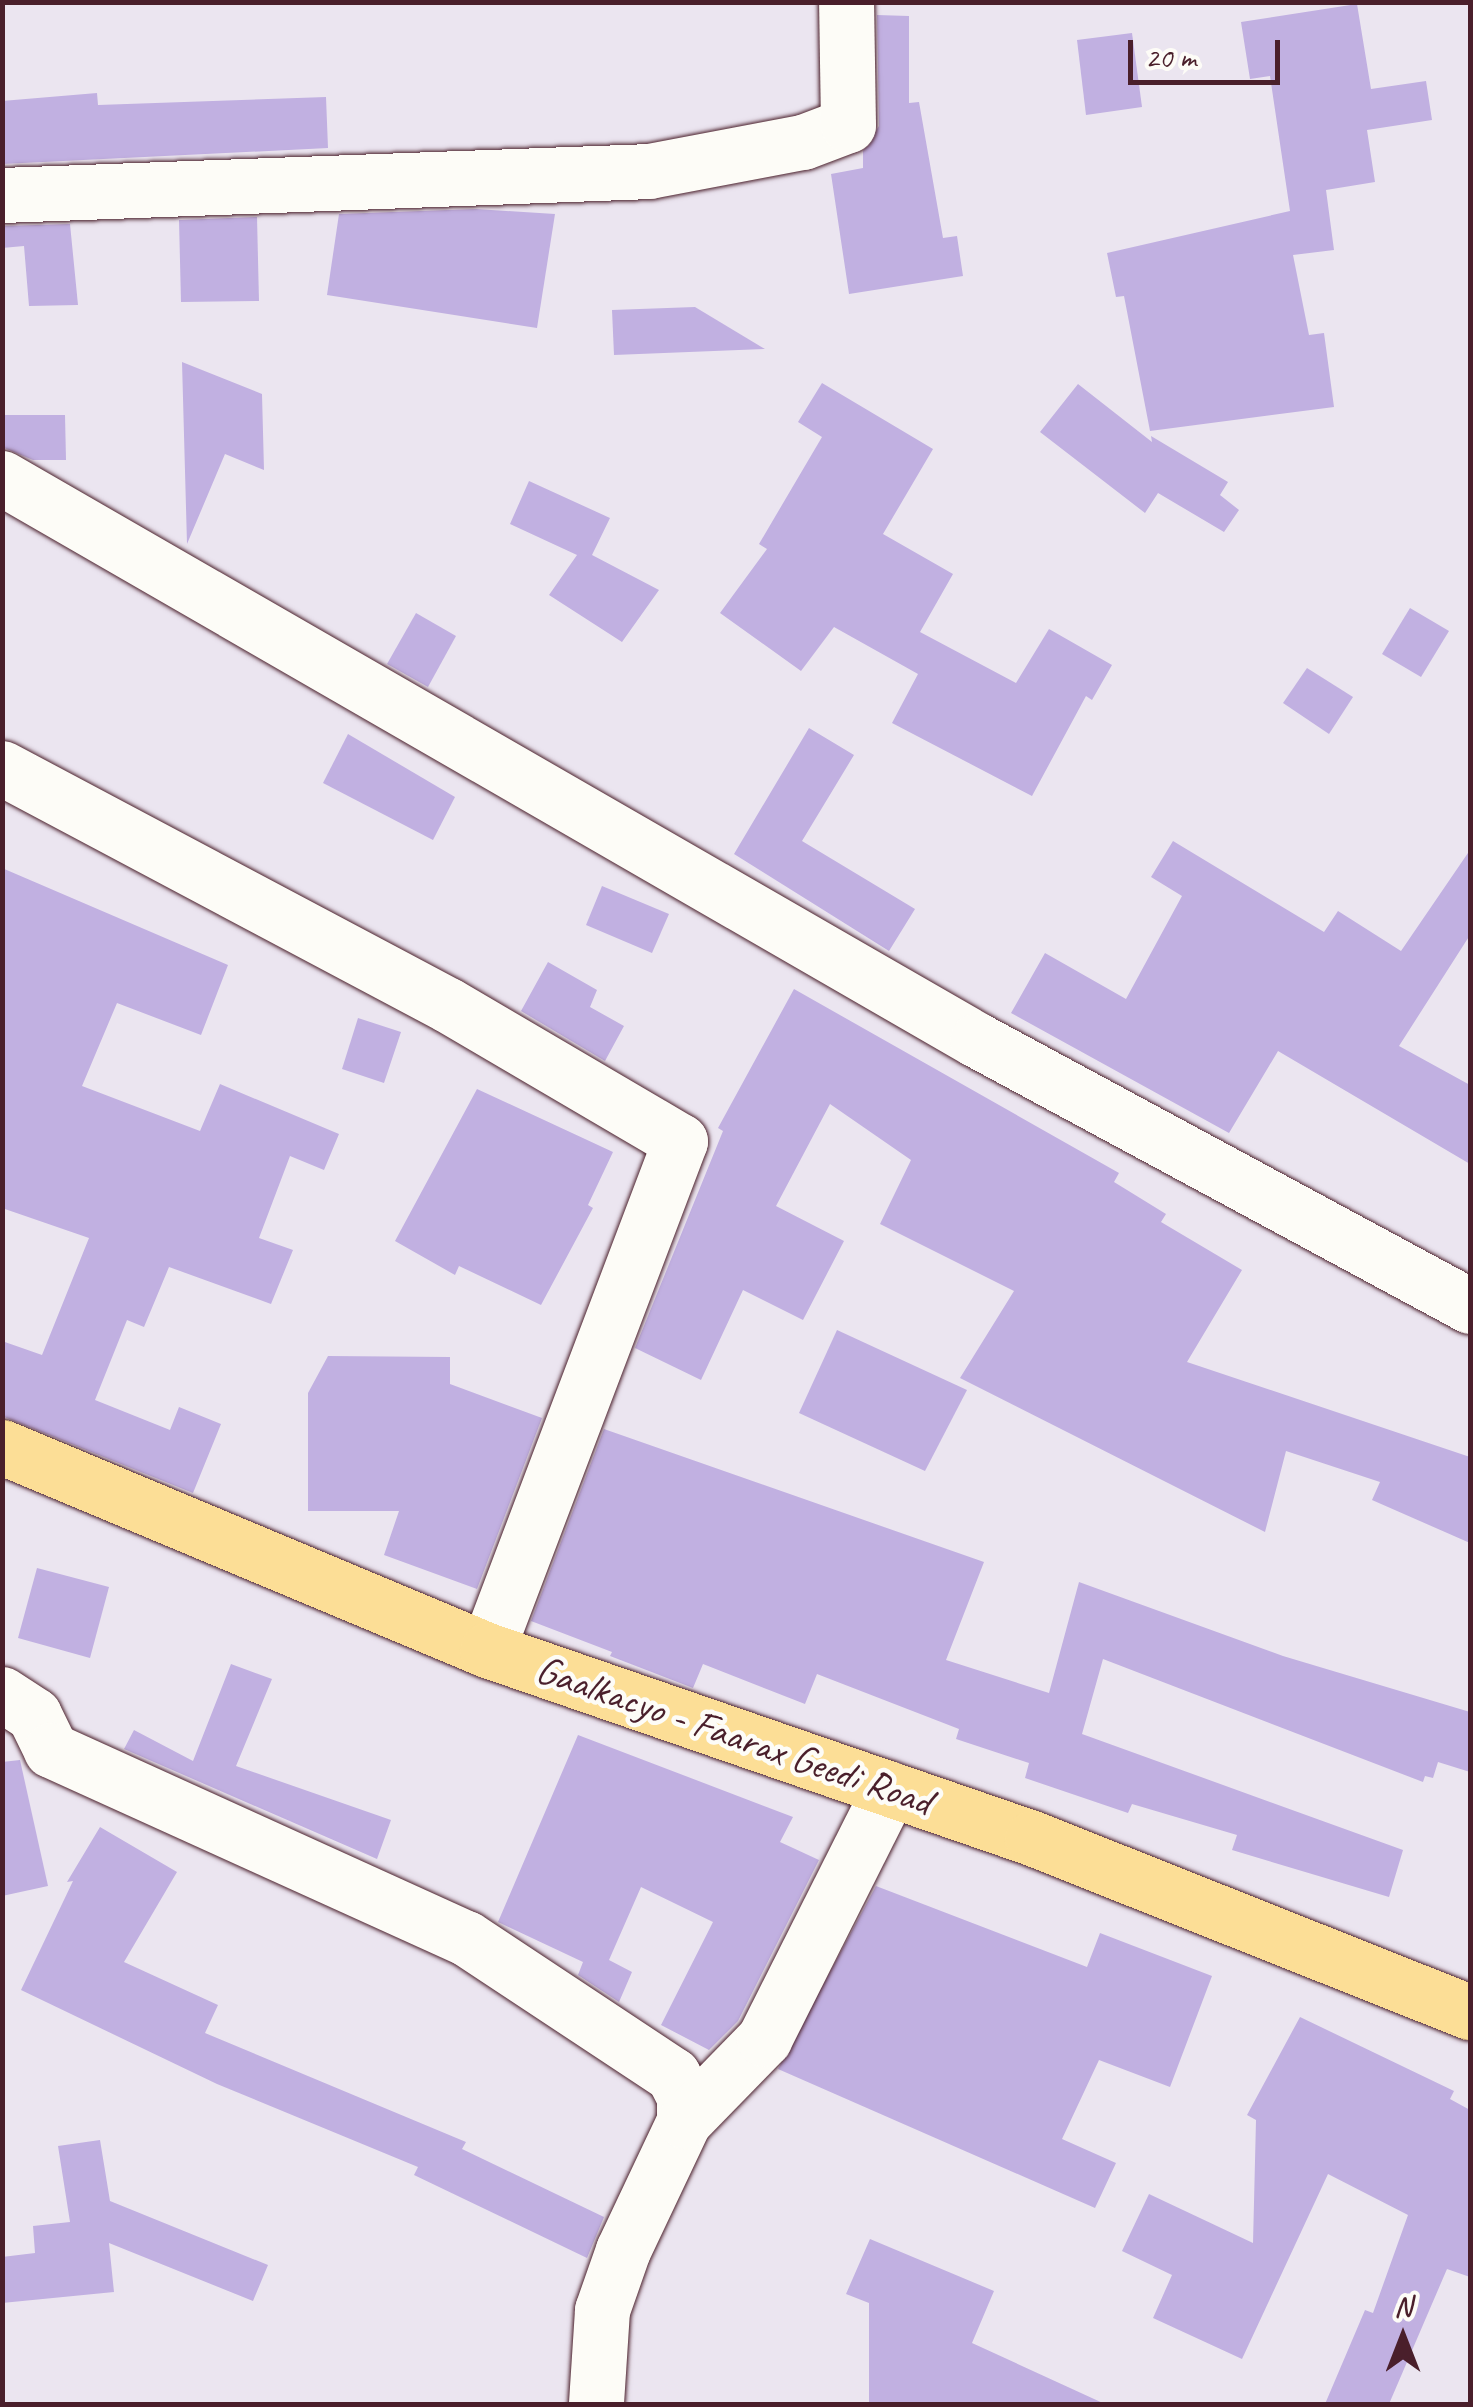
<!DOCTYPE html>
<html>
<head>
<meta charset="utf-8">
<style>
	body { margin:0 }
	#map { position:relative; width:1473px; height:2407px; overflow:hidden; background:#ebe5f0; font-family:Caveat,sans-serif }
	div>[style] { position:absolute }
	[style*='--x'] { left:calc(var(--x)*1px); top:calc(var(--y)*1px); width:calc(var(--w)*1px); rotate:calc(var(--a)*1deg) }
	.building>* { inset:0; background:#c1b0e1 }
	.roads { filter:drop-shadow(0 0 2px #4a1f2b) drop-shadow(0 0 2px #4a1f2b) }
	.minor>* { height:55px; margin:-27.5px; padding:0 27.5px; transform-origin:27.5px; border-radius:27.5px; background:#fdfcf7 }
	.major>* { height:55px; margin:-27.5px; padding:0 27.5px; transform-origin:27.5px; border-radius:27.5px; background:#fcde96 }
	span { translate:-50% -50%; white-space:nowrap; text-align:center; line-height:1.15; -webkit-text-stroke:9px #fdfcf7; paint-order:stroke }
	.street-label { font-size:40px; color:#4a1f2b }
	.frame { position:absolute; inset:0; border:5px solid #4a1f2b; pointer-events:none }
	.north { position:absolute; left:1353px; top:2287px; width:100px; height:100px; -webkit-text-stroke:8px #fdfcf7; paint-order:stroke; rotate:0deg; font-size:28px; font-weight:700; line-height:40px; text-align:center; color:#4a1f2b }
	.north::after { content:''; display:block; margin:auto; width:35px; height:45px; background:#4a1f2b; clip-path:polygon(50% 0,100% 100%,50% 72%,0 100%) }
	.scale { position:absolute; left:1128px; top:40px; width:152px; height:45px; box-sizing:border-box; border:5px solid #4a1f2b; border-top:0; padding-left:12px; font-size:30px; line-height:35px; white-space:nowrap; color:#4a1f2b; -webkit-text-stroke:8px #fdfcf7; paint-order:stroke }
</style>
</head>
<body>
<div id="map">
	<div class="building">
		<div style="clip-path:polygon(1357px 4px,1371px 89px,1426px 81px,1432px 120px,1367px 130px,1375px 182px,1326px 190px,1334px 250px,1293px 255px,1309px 335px,1324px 333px,1334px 407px,1150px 431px,1124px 296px,1116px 297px,1107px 253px,1290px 211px,1270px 76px,1250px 79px,1241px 22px)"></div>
		<div style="clip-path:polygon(877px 15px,909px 16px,909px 103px,919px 102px,943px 238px,957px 236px,963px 276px,849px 294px,831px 174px,863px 168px,863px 151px,879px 126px)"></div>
		<div style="clip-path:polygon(1132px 33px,1142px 107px,1086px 115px,1077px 40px)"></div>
		<div style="clip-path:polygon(97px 93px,98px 105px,326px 97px,328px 148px,2px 164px,2px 101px)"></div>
		<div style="clip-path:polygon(476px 209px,555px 214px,537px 328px,327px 295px,339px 214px)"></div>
		<div style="clip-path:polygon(257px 217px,259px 301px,181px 302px,179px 220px)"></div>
		<div style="clip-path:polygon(70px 224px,78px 305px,29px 306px,24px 246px,2px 248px,2px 226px)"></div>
		<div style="clip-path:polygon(695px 307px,765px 349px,614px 355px,612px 310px)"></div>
		<div style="clip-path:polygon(182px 362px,262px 394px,264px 470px,225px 454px,187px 544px)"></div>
		<div style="clip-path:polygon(822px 383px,933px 449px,883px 534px,953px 574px,920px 632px,1016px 683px,1049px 629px,1112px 665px,1092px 700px,1086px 696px,1032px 796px,892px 723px,918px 674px,834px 627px,801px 671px,720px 613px,767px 549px,759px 544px,822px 437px,798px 422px)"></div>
		<div style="clip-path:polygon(1078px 384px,1152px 442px,1151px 436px,1228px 482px,1220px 495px,1239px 510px,1224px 532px,1158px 493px,1145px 513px,1040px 432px)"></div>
		<div style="clip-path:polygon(2px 415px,65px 415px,66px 460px,33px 460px,2px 447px)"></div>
		<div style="clip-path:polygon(529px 481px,610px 518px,592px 555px,659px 590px,622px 642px,549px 595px,577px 555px,510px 524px)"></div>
		<div style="clip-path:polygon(1410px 608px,1449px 631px,1421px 677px,1382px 654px)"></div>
		<div style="clip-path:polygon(416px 613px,456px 636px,428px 687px,387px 664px)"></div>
		<div style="clip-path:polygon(1307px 668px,1353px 697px,1329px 734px,1283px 703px)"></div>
		<div style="clip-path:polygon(809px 728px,854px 755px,802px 841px,915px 909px,889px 951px,734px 854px)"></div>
		<div style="clip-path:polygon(348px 734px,455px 797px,433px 840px,323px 783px)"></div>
		<div style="clip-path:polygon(1173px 841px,1324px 932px,1338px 911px,1401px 951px,1470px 850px,1470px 935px,1399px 1046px,1470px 1085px,1470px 1164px,1278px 1051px,1229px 1133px,1011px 1013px,1045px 953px,1126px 999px,1182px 896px,1151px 877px)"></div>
		<div style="clip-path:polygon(2px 868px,228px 965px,201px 1035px,117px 1003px,82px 1086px,200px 1131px,220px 1084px,339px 1134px,324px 1170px,290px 1156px,259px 1238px,293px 1250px,271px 1304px,169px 1267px,144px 1327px,127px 1320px,95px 1400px,170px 1430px,179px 1407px,221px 1424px,193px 1493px,2px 1416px,2px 1341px,42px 1355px,89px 1238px,2px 1208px)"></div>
		<div style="clip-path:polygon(602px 886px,669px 914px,652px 953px,586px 925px)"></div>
		<div style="clip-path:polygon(548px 962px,597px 990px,590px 1007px,624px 1026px,605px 1061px,521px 1011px)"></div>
		<div style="clip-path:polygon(794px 989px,1119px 1173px,1114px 1182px,1166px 1214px,1161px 1222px,1242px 1270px,1187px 1362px,1470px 1457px,1470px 1543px,1372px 1500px,1380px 1482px,1286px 1451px,1265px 1532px,960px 1378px,1014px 1291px,880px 1224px,911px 1160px,830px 1104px,776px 1206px,844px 1241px,803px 1320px,743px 1290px,701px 1380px,635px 1348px,723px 1131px,718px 1128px)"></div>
		<div style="clip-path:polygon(358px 1018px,401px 1032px,384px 1083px,342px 1069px)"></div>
		<div style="clip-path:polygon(477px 1089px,613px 1152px,588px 1205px,593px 1208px,541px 1305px,459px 1266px,455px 1275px,395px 1241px)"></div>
		<div style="clip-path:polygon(837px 1330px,967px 1390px,925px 1471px,799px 1413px)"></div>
		<div style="clip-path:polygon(328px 1356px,450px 1357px,450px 1384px,542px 1418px,477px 1589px,384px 1555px,399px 1511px,308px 1511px,308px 1393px)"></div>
		<div style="clip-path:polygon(604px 1429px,984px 1562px,946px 1660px,1049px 1693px,1079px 1582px,1283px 1656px,1470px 1712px,1470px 1772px,1438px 1762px,1433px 1778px,1425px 1776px,1423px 1782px,1103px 1659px,1082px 1734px,1403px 1850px,1389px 1897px,1232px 1850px,1237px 1835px,1132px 1804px,1128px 1813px,1025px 1778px,1029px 1763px,956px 1739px,959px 1729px,817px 1674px,805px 1704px,703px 1664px,693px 1688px,610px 1656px,612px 1652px,531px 1621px)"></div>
		<div style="clip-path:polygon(37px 1568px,109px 1587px,90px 1658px,18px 1638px)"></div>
		<div style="clip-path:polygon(231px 1664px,272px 1679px,236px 1766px,391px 1820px,377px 1859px,124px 1749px,134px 1730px,193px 1761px)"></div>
		<div style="clip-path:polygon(578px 1735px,793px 1817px,780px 1842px,819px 1860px,738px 2021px,709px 2050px,661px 2025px,713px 1922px,641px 1887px,609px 1960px,632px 1972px,619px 2002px,578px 1975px,583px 1962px,498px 1922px)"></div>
		<div style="clip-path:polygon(20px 1760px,48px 1886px,2px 1896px,2px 1762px)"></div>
		<div style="clip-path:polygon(100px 1827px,177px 1872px,124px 1962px,218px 2005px,205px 2033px,466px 2142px,462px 2149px,604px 2217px,587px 2258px,414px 2175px,418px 2167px,217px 2084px,21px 1990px,73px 1881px,67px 1882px)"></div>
		<div style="clip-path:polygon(876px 1886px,1087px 1967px,1100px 1933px,1212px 1976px,1170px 2087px,1099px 2060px,1062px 2139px,1116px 2163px,1095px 2208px,778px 2069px)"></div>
		<div style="clip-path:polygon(1300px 2017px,1454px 2091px,1450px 2099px,1470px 2110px,1470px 2277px,1447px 2269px,1389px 2404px,1325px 2404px,1365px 2310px,1373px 2313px,1408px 2215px,1328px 2174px,1242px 2359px,1153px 2318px,1172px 2275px,1122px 2251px,1149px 2194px,1253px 2243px,1256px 2120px,1247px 2115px)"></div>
		<div style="clip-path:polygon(100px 2140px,110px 2201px,268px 2265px,253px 2301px,109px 2243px,114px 2292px,2px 2303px,2px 2257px,35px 2253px,33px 2226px,70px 2222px,58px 2146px)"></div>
		<div style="clip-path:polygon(870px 2239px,994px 2291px,972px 2343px,1105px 2404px,869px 2404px,869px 2303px,846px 2294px)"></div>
	</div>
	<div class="roads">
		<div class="minor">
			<div style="--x:2;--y:195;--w:647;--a:-2.12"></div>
			<div style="--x:649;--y:171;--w:157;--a:-10.7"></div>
			<div style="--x:803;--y:142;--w:48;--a:-20.7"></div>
			<div style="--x:848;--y:125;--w:123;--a:-90.9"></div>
			<div style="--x:2;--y:478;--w:1125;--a:29.96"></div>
			<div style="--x:977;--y:1040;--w:560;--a:28.35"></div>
			<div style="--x:2;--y:768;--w:505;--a:27.99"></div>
			<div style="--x:448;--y:1005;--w:269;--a:30.4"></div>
			<div style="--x:680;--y:1141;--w:544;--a:110.77"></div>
			<div style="--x:2;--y:1694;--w:38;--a:33"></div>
			<div style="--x:34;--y:1715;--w:39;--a:64"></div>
			<div style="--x:51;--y:1750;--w:456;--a:24.4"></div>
			<div style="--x:466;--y:1938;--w:248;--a:33.5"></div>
			<div style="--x:673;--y:2075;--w:25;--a:63"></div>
			<div style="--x:684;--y:2097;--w:24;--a:90"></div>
			<div style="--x:684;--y:2121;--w:143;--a:115.3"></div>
			<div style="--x:623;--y:2250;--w:64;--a:109.3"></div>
			<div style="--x:602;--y:2310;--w:94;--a:93.7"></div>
			<div style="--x:684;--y:2121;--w:115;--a:-45.7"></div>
			<div style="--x:764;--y:2039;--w:280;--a:-63.3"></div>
		</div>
		<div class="major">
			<div style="--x:2;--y:1447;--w:526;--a:22.71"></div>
			<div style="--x:487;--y:1650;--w:577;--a:19.03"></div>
			<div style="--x:1032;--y:1838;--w:471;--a:21.7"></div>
		</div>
	</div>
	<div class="street-label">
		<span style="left:734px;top:1735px;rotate:19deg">Gaalkacyo - Faarax Geedi Road</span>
	</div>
	<div class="frame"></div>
	<div class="north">N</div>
	<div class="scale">20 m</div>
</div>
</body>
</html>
